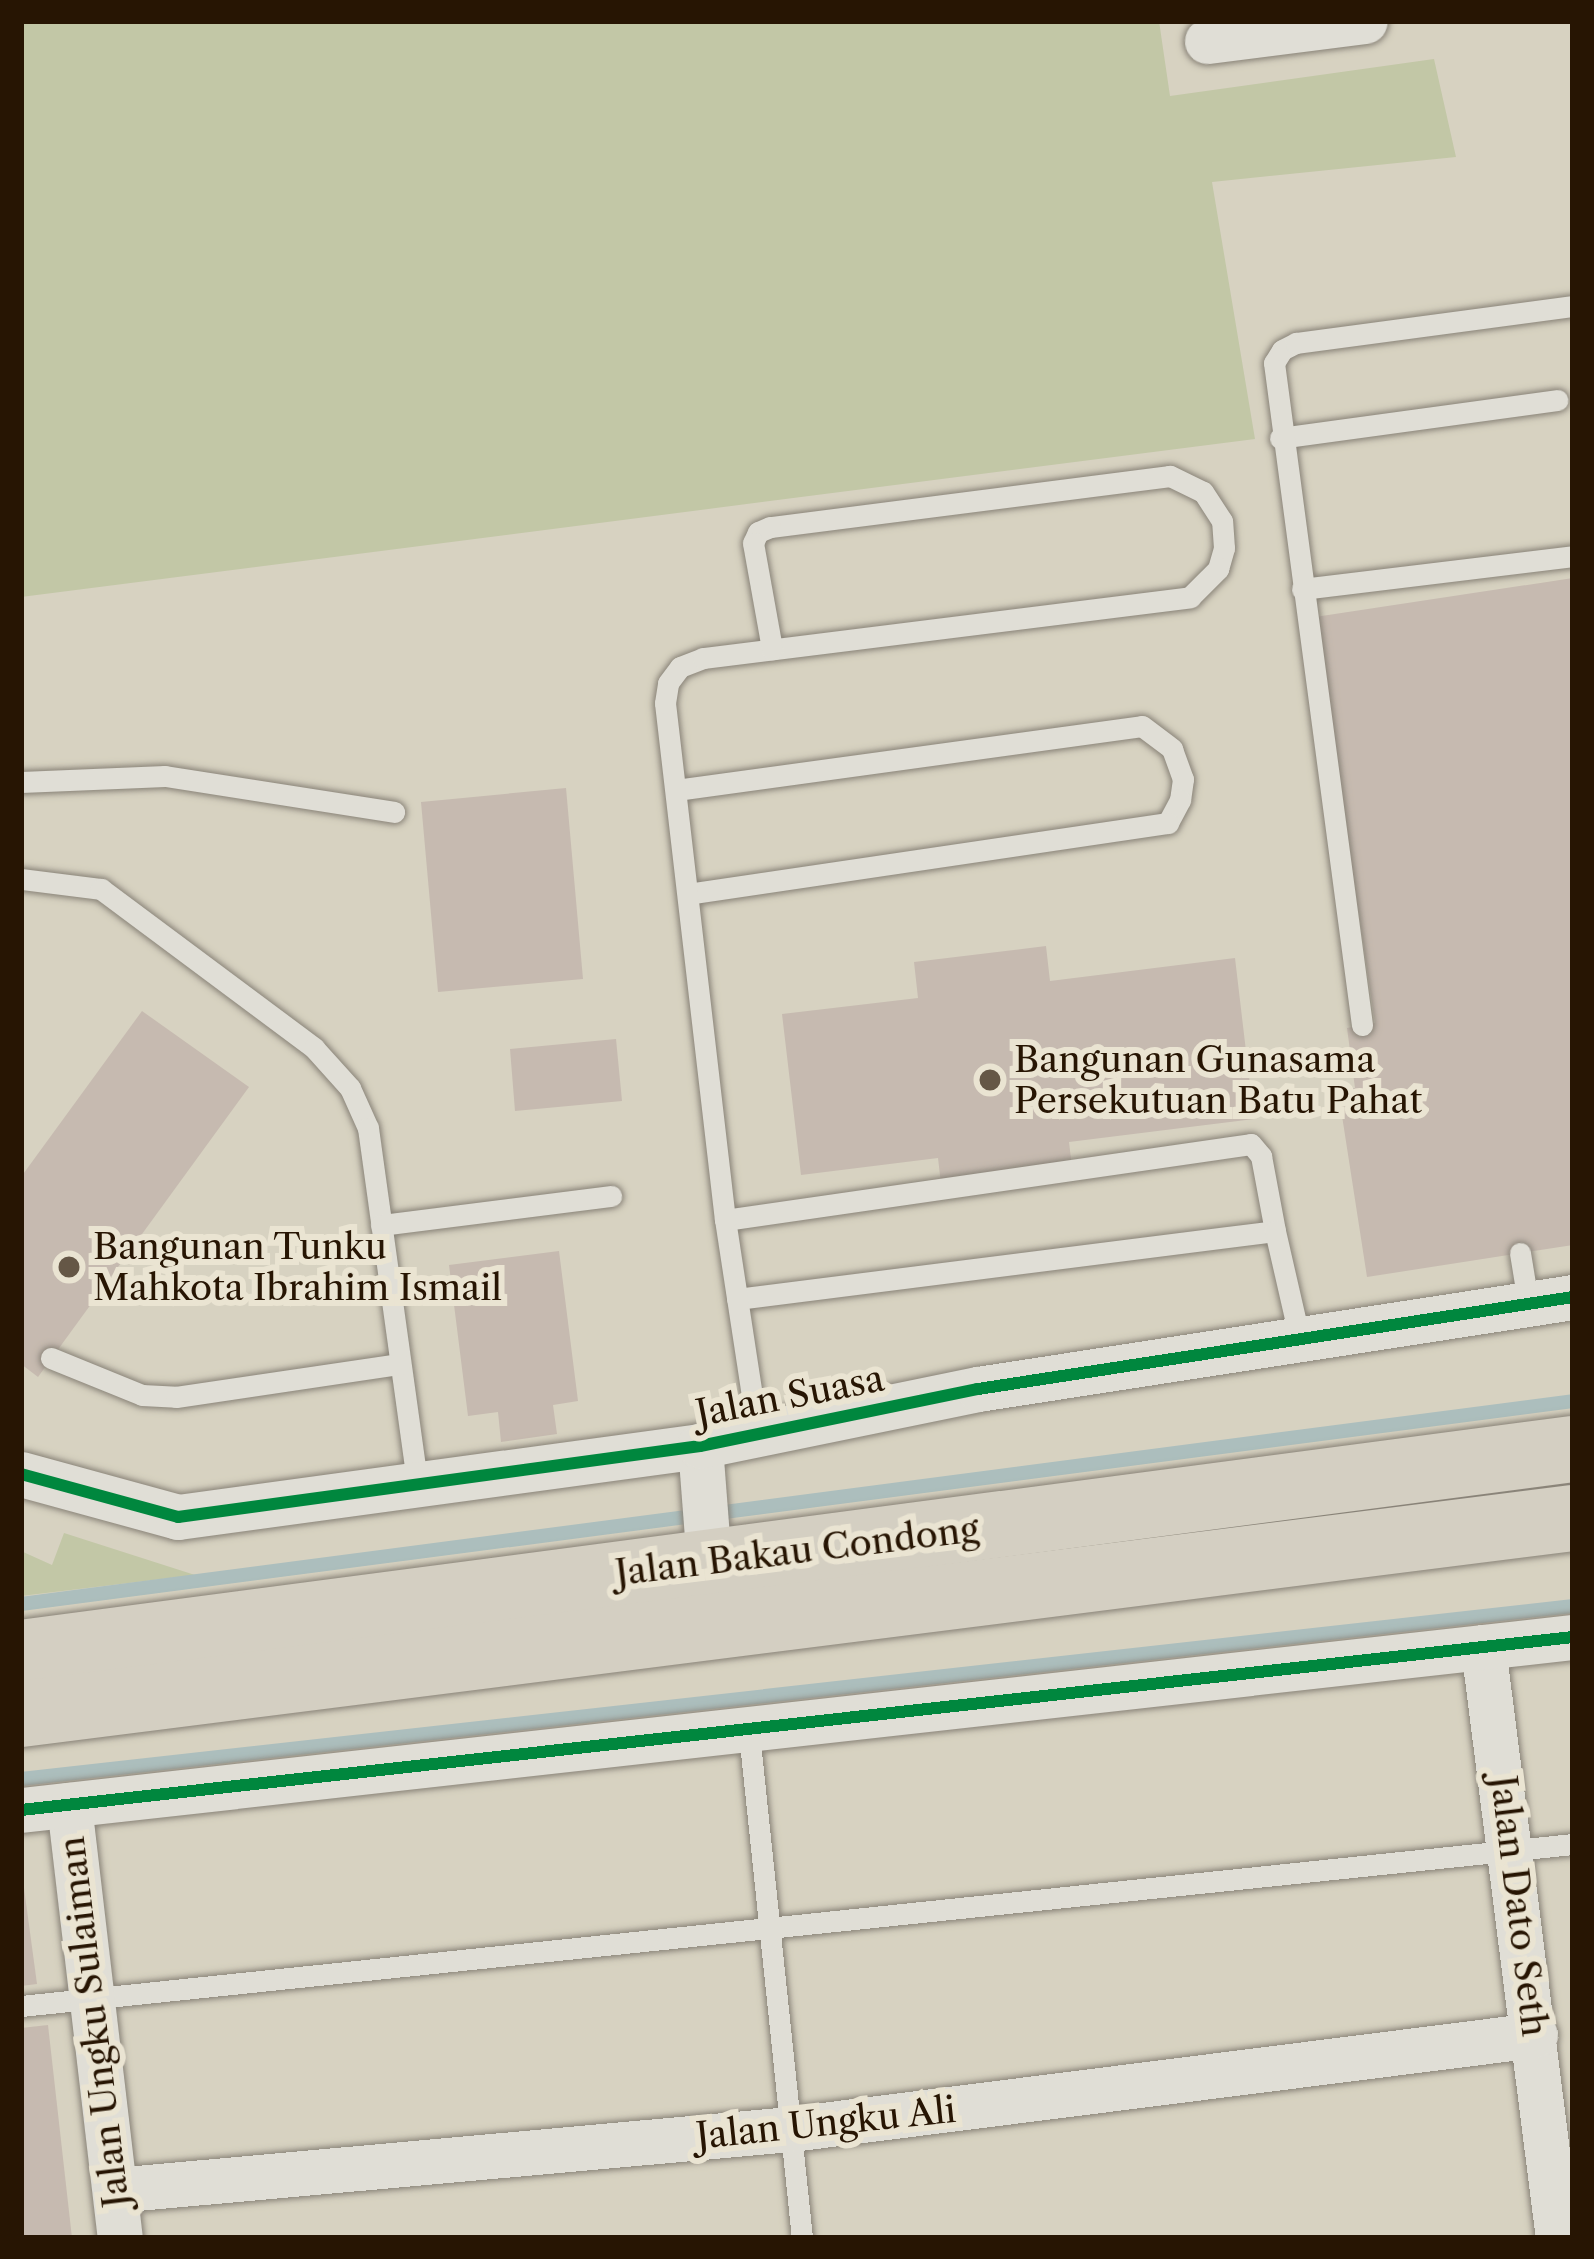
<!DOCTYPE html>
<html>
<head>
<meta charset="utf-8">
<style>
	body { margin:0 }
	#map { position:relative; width:1594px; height:2259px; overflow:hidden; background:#d7d2c1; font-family:"Libre Caslon Text",serif }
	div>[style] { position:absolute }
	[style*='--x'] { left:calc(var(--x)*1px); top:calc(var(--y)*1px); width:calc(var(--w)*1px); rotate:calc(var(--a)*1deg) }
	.green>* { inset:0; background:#c2c7a6 }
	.stream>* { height:14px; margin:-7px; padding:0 7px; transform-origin:7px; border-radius:7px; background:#acbebd }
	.building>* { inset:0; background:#c6bab0 }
	.roads { filter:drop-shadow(0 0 3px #898378) drop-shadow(0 0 3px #898378) }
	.lane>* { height:21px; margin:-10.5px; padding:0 10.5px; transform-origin:10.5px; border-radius:10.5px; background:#e0ded6 }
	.street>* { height:45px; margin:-22.5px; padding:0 22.5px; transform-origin:22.5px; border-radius:22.5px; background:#e0ded6 }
	.primary>* { height:66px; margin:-33px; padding:0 33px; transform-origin:33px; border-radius:33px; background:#d4cfc2 }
	.cycleway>* { height:12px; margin:-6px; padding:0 6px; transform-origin:6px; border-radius:6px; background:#00873e }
	.dots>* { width:33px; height:33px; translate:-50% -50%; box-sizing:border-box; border:6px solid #eae4d2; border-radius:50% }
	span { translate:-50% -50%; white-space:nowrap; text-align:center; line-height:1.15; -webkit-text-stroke:12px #eae4d2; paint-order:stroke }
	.poi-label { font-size:36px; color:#271503 }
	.left { translate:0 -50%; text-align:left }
	.street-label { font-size:36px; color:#271503 }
	.frame { position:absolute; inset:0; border:24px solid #271503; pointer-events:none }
</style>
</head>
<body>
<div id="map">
	<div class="green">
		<div style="clip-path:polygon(21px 21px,1159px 21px,1170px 96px,1434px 59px,1456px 157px,1212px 182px,1255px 439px,21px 597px)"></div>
		<div style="clip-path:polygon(64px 1533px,195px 1575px,21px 1596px,21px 1551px,52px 1565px)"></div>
	</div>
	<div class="stream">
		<div style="--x:21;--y:1604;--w:1565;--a:-7.45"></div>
		<div style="--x:21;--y:1779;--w:1562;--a:-6.36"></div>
	</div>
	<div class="building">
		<div style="clip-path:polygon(1573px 578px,1573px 1245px,1367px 1277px,1338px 1090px,1355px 1088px,1347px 1028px,1375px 1023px,1315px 617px)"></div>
		<div style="clip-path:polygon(566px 788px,583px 979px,438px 992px,421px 802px)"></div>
		<div style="clip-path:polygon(1046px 946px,1050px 981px,1235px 958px,1254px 1119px,1069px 1142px,1072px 1167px,941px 1184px,938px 1158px,801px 1175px,782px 1014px,918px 998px,914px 962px)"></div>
		<div style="clip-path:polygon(142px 1011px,249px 1087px,38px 1377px,21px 1364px,21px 1177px)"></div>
		<div style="clip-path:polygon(616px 1039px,622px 1101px,515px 1111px,510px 1049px)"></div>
		<div style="clip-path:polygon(559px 1251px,578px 1401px,553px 1405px,557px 1434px,501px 1442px,498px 1412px,468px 1416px,449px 1265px)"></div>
		<div style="clip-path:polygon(21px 1866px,37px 1984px,21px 1986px)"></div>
		<div style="clip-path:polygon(48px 2025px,72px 2238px,21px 2238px,21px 2028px)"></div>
	</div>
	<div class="roads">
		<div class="lane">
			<div style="--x:1280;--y:438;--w:280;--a:-7.8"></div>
			<div style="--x:1302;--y:589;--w:273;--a:-6.9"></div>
			<div style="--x:21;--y:782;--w:144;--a:-2.4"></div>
			<div style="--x:165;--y:776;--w:232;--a:8.9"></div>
			<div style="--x:676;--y:790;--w:470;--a:-7.8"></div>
			<div style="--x:1142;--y:726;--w:38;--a:37"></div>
			<div style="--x:1172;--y:749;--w:32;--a:70"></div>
			<div style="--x:1183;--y:779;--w:21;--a:98"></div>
			<div style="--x:1180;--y:800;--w:26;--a:118"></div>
			<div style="--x:1168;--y:823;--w:485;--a:171.6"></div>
			<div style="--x:21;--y:879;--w:81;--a:7.1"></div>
			<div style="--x:101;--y:889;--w:266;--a:36.7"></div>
			<div style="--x:314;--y:1048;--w:54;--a:48"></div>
			<div style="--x:350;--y:1088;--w:44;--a:65.8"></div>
			<div style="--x:368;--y:1128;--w:357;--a:82.1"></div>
			<div style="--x:1362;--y:1025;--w:668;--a:-97.57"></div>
			<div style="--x:1274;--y:363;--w:15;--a:-58"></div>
			<div style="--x:1282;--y:350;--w:16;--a:-27"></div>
			<div style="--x:1296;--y:343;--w:279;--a:-7.6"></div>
			<div style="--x:725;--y:1220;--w:531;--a:-8.22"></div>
			<div style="--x:1251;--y:1144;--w:16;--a:50"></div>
			<div style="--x:1261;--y:1156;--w:76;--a:79.4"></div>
			<div style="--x:381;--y:1225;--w:232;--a:-7.2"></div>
			<div style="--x:1520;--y:1253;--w:50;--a:80.7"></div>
			<div style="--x:737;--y:1299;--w:542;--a:-7.2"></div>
			<div style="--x:1275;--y:1231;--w:108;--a:77.1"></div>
			<div style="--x:51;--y:1358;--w:98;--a:22.1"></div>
			<div style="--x:142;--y:1395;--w:34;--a:3"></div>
			<div style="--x:176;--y:1397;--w:226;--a:-8.4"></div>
			<div style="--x:758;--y:1435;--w:218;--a:-98.7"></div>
			<div style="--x:725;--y:1220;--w:520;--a:-96.62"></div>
			<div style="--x:665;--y:703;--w:20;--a:-81"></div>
			<div style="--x:668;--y:683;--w:20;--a:-53"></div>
			<div style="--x:680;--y:667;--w:25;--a:-21"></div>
			<div style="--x:703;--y:658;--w:491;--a:-7.1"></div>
			<div style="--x:1190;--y:597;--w:40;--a:-45"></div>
			<div style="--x:1218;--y:569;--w:22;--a:-74"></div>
			<div style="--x:1224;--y:548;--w:27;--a:-94"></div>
			<div style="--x:1222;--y:521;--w:35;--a:-123"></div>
			<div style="--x:1203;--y:492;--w:37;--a:-154"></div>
			<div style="--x:1170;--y:476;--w:403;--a:172.7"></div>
			<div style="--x:770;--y:527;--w:13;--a:157"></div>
			<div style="--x:758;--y:532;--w:12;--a:114"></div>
			<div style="--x:753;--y:543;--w:108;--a:79.8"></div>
			<div style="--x:749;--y:1733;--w:508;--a:84.01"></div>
			<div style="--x:21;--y:2006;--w:1560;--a:-5.96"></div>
		</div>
		<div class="street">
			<div style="--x:1207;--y:41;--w:159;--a:-7.2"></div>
			<div style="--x:700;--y:1446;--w:117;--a:85.6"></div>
			<div style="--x:21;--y:1474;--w:163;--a:15.3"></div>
			<div style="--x:178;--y:1517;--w:527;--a:-7.75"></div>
			<div style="--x:700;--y:1446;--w:284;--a:-11.6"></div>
			<div style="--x:978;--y:1389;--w:602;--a:-8.79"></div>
			<div style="--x:1483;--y:1647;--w:596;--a:82.77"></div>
			<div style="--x:69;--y:1805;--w:436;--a:83.3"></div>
			<div style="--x:21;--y:1810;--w:1562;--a:-6.36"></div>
			<div style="--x:115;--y:2190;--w:679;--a:-5.16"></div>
			<div style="--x:791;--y:2129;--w:750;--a:-7.2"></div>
		</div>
		<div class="primary">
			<div style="--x:21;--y:1653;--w:1565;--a:-7.49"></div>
			<div style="--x:21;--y:1714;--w:1564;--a:-7.2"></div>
		</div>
	</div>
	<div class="cycleway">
		<div style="--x:21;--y:1474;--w:163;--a:15.3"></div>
		<div style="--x:178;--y:1517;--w:527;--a:-7.75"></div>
		<div style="--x:700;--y:1446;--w:284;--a:-11.6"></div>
		<div style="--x:978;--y:1389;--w:602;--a:-8.79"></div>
		<div style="--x:21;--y:1810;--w:1562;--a:-6.36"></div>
	</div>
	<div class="dots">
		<div style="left:990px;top:1080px;background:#655746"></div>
		<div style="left:69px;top:1267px;background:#655746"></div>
	</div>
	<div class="poi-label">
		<span class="left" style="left:1014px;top:1080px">Bangunan Gunasama<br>Persekutuan Batu Pahat</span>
		<span class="left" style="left:93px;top:1267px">Bangunan Tunku<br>Mahkota Ibrahim Ismail</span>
	</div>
	<div class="street-label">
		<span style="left:790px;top:1396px;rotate:-11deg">Jalan Suasa</span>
		<span style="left:797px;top:1551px;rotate:-7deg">Jalan Bakau Condong</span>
		<span style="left:1519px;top:1906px;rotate:83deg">Jalan Dato Seth</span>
		<span style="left:94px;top:2022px;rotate:-97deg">Jalan Ungku Sulaiman</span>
		<span style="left:826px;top:2123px;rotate:-6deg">Jalan Ungku Ali</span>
	</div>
	<div class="frame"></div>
</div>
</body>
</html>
